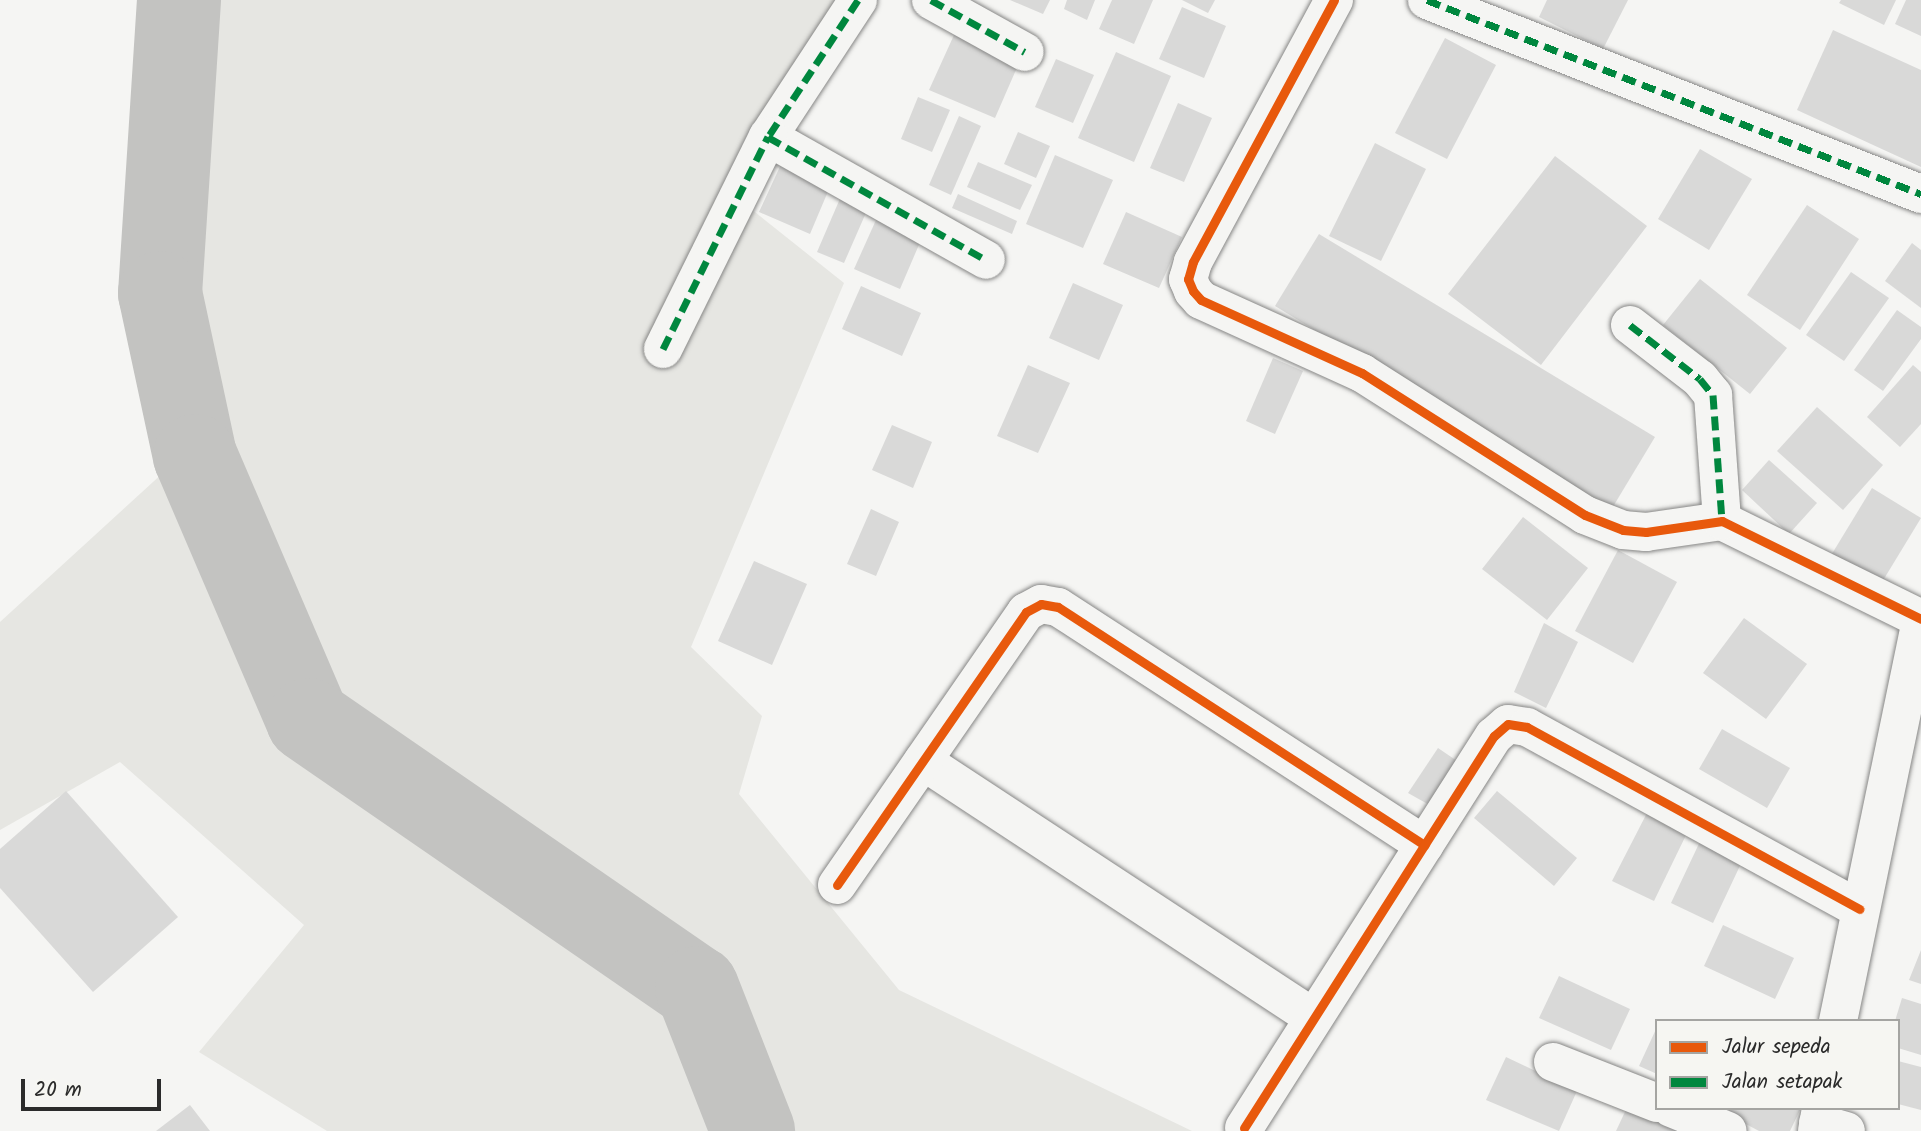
<!DOCTYPE html>
<html>
<head>
<meta charset="utf-8">
<style>
	body { margin:0 }
	#map { position:relative; width:1921px; height:1131px; overflow:hidden; background:#f5f5f3; font-family:Kalam,sans-serif }
	div>[style] { position:absolute }
	[style*='--x'] { left:calc(var(--x)*1px); top:calc(var(--y)*1px); width:calc(var(--w)*1px); rotate:calc(var(--a)*1deg) }
	.green>* { inset:0; background:#e6e6e2 }
	.river>* { height:84px; margin:-42px; padding:0 42px; transform-origin:42px; border-radius:42px; background:#c3c3c1 }
	.building>* { inset:0; background:#d9d9d8 }
	.roads { filter:drop-shadow(0 0 2px #868685) drop-shadow(0 0 2px #868685) }
	.street>* { height:38px; margin:-19px; padding:0 19px; transform-origin:19px; border-radius:19px; background:#f5f5f3 }
	.secondary>* { height:38px; margin:-19px; padding:0 19px; transform-origin:19px; border-radius:19px; background:#f5f5f3 }
	.quiet>* { height:7px; margin-top:-3.5px; transform-origin:0; background:repeating-linear-gradient(90deg,#00873e 0 14px,transparent 0 21px) }
	.cycleway>* { height:9px; margin:-4.5px; padding:0 4.5px; transform-origin:4.5px; border-radius:4.5px; background:#e8590c }
	span { translate:-50% -50%; white-space:nowrap; text-align:center; line-height:1.15; -webkit-text-stroke:5px #f6f6f2; paint-order:stroke }
	.legend { position:absolute; left:1655px; top:1019px; width:245px; height:91px; box-sizing:border-box; background:#f6f6f2; border:2px solid #a5a5a2; margin:0; padding:9px 12px; list-style:none; font-size:21px; color:#2b2b2b }
	.legend li { display:flex; align-items:center; gap:14px; height:35px }
	.legend b { width:35px; border:2px solid #a5a5a2 }
	.scale { position:absolute; left:21px; top:1079px; width:140px; height:32px; box-sizing:border-box; border:4px solid #2b2b2b; border-top:0; padding-left:9px; font-size:21px; line-height:24px; white-space:nowrap; color:#2b2b2b; -webkit-text-stroke:5px #f6f6f2; paint-order:stroke }
</style>
</head>
<body>
<div id="map">
	<div class="green">
		<div style="clip-path:polygon(186px 0,846px 0,746px 205px,844px 283px,691px 647px,762px 716px,739px 794px,899px 990px,1192px 1131px,327px 1131px,199px 1052px,304px 925px,120px 762px,0 830px,0 622px,165px 471px,163px 83px)"></div>
	</div>
	<div class="river">
		<div style="--x:179;--y:0;--w:294;--a:93.7"></div>
		<div style="--x:160;--y:293;--w:167;--a:77.9"></div>
		<div style="--x:195;--y:456;--w:287;--a:66.8"></div>
		<div style="--x:308;--y:720;--w:472;--a:34.6"></div>
		<div style="--x:697;--y:988;--w:154;--a:68.6"></div>
	</div>
	<div class="building">
		<div style="clip-path:polygon(1010px 0,1050px 0,1043px 14px)"></div>
		<div style="clip-path:polygon(1067px 0,1095px 0,1087px 20px,1064px 9px)"></div>
		<div style="clip-path:polygon(1112px 0,1153px 0,1134px 44px,1099px 29px)"></div>
		<div style="clip-path:polygon(1182px 0,1215px 0,1208px 13px)"></div>
		<div style="clip-path:polygon(1547px 0,1628px 0,1603px 49px,1539px 17px)"></div>
		<div style="clip-path:polygon(1841px 0,1896px 0,1884px 25px,1839px 3px)"></div>
		<div style="clip-path:polygon(1906px 0,1921px 0,1921px 36px,1895px 24px)"></div>
		<div style="clip-path:polygon(1182px 7px,1226px 26px,1204px 78px,1159px 59px)"></div>
		<div style="clip-path:polygon(1833px 30px,1921px 70px,1921px 167px,1797px 110px)"></div>
		<div style="clip-path:polygon(954px 35px,1019px 63px,995px 118px,929px 90px)"></div>
		<div style="clip-path:polygon(1445px 38px,1496px 65px,1447px 159px,1395px 133px)"></div>
		<div style="clip-path:polygon(1116px 52px,1171px 76px,1134px 162px,1078px 138px)"></div>
		<div style="clip-path:polygon(1056px 59px,1094px 75px,1073px 123px,1035px 107px)"></div>
		<div style="clip-path:polygon(918px 97px,950px 110px,932px 152px,901px 139px)"></div>
		<div style="clip-path:polygon(1178px 103px,1212px 118px,1184px 182px,1150px 168px)"></div>
		<div style="clip-path:polygon(959px 116px,981px 126px,951px 195px,929px 185px)"></div>
		<div style="clip-path:polygon(1018px 132px,1050px 146px,1036px 178px,1004px 164px)"></div>
		<div style="clip-path:polygon(1375px 143px,1426px 169px,1381px 261px,1329px 236px)"></div>
		<div style="clip-path:polygon(1700px 149px,1752px 179px,1709px 250px,1658px 219px)"></div>
		<div style="clip-path:polygon(1055px 155px,1113px 180px,1083px 248px,1026px 224px)"></div>
		<div style="clip-path:polygon(1555px 156px,1647px 226px,1541px 365px,1448px 294px)"></div>
		<div style="clip-path:polygon(783px 160px,832px 182px,810px 234px,759px 212px)"></div>
		<div style="clip-path:polygon(978px 162px,1032px 185px,1020px 210px,967px 187px)"></div>
		<div style="clip-path:polygon(845px 187px,872px 199px,844px 263px,817px 252px)"></div>
		<div style="clip-path:polygon(958px 194px,1017px 221px,1012px 234px,952px 208px)"></div>
		<div style="clip-path:polygon(1807px 205px,1859px 239px,1800px 330px,1747px 295px)"></div>
		<div style="clip-path:polygon(1126px 212px,1182px 237px,1159px 288px,1103px 264px)"></div>
		<div style="clip-path:polygon(876px 220px,921px 240px,900px 289px,854px 269px)"></div>
		<div style="clip-path:polygon(1319px 234px,1655px 437px,1611px 510px,1275px 306px)"></div>
		<div style="clip-path:polygon(1912px 243px,1921px 250px,1921px 308px,1885px 281px)"></div>
		<div style="clip-path:polygon(1851px 272px,1889px 298px,1844px 361px,1806px 335px)"></div>
		<div style="clip-path:polygon(1700px 279px,1787px 348px,1750px 394px,1663px 325px)"></div>
		<div style="clip-path:polygon(1073px 283px,1123px 305px,1099px 360px,1049px 338px)"></div>
		<div style="clip-path:polygon(861px 286px,921px 313px,902px 356px,842px 329px)"></div>
		<div style="clip-path:polygon(1897px 310px,1921px 327px,1921px 339px,1883px 391px,1854px 370px)"></div>
		<div style="clip-path:polygon(1273px 358px,1303px 371px,1275px 434px,1246px 421px)"></div>
		<div style="clip-path:polygon(1028px 365px,1070px 383px,1038px 453px,997px 436px)"></div>
		<div style="clip-path:polygon(1913px 365px,1921px 372px,1921px 424px,1900px 447px,1867px 417px)"></div>
		<div style="clip-path:polygon(1817px 407px,1883px 465px,1843px 510px,1777px 451px)"></div>
		<div style="clip-path:polygon(892px 425px,932px 442px,913px 488px,872px 470px)"></div>
		<div style="clip-path:polygon(1769px 460px,1817px 503px,1789px 534px,1742px 490px)"></div>
		<div style="clip-path:polygon(1872px 488px,1921px 518px,1876px 592px,1827px 562px)"></div>
		<div style="clip-path:polygon(871px 509px,899px 522px,876px 576px,847px 564px)"></div>
		<div style="clip-path:polygon(1523px 517px,1588px 568px,1547px 620px,1482px 569px)"></div>
		<div style="clip-path:polygon(1618px 550px,1677px 582px,1633px 663px,1575px 631px)"></div>
		<div style="clip-path:polygon(754px 561px,807px 584px,772px 665px,718px 641px)"></div>
		<div style="clip-path:polygon(1744px 618px,1807px 664px,1766px 719px,1703px 673px)"></div>
		<div style="clip-path:polygon(1544px 623px,1578px 642px,1546px 708px,1514px 692px)"></div>
		<div style="clip-path:polygon(1722px 729px,1790px 768px,1767px 808px,1699px 769px)"></div>
		<div style="clip-path:polygon(1438px 748px,1460px 763px,1433px 807px,1408px 793px)"></div>
		<div style="clip-path:polygon(66px 791px,178px 917px,93px 992px,0 888px,0 849px)"></div>
		<div style="clip-path:polygon(1497px 791px,1577px 858px,1554px 886px,1474px 818px)"></div>
		<div style="clip-path:polygon(1648px 811px,1688px 831px,1654px 901px,1612px 881px)"></div>
		<div style="clip-path:polygon(1704px 833px,1746px 853px,1713px 923px,1671px 903px)"></div>
		<div style="clip-path:polygon(1723px 925px,1794px 958px,1775px 999px,1704px 966px)"></div>
		<div style="clip-path:polygon(1921px 950px,1921px 984px,1909px 980px)"></div>
		<div style="clip-path:polygon(1559px 976px,1630px 1009px,1611px 1050px,1539px 1018px)"></div>
		<div style="clip-path:polygon(1902px 998px,1921px 1004px,1921px 1055px,1898px 1048px,1895px 1021px)"></div>
		<div style="clip-path:polygon(1657px 1027px,1657px 1074px,1639px 1066px)"></div>
		<div style="clip-path:polygon(1506px 1057px,1577px 1091px,1559px 1131px,1486px 1100px)"></div>
		<div style="clip-path:polygon(1898px 1061px,1921px 1067px,1921px 1110px,1898px 1104px)"></div>
		<div style="clip-path:polygon(1631px 1099px,1700px 1131px,1616px 1131px)"></div>
		<div style="clip-path:polygon(190px 1105px,210px 1131px,156px 1131px)"></div>
		<div style="clip-path:polygon(1730px 1108px,1801px 1108px,1790px 1131px,1759px 1131px,1727px 1114px)"></div>
	</div>
	<div class="roads">
		<div class="street">
			<div style="--x:858;--y:0;--w:164;--a:123.3"></div>
			<div style="--x:768;--y:137;--w:250;--a:29.4"></div>
			<div style="--x:931;--y:0;--w:107;--a:29"></div>
			<div style="--x:1334;--y:0;--w:298;--a:118.3"></div>
			<div style="--x:1193;--y:262;--w:18;--a:106"></div>
			<div style="--x:1188;--y:279;--w:13;--a:67"></div>
			<div style="--x:1193;--y:291;--w:12;--a:48"></div>
			<div style="--x:1201;--y:300;--w:177;--a:24.4"></div>
			<div style="--x:1362;--y:373;--w:264;--a:32.5"></div>
			<div style="--x:1585;--y:515;--w:41;--a:21.5"></div>
			<div style="--x:1623;--y:530;--w:23;--a:5"></div>
			<div style="--x:1646;--y:532;--w:77;--a:-8.2"></div>
			<div style="--x:1722;--y:521;--w:222;--a:26.2"></div>
			<div style="--x:1427;--y:0;--w:531;--a:21.44"></div>
			<div style="--x:1630;--y:325;--w:88;--a:37.6"></div>
			<div style="--x:1700;--y:379;--w:21;--a:51"></div>
			<div style="--x:1713;--y:395;--w:126;--a:85.9"></div>
			<div style="--x:663;--y:349;--w:237;--a:-63.7"></div>
			<div style="--x:923;--y:761;--w:466;--a:33.3"></div>
			<div style="--x:837;--y:885;--w:332;--a:-55.3"></div>
			<div style="--x:1026;--y:612;--w:17;--a:-28"></div>
			<div style="--x:1041;--y:604;--w:17;--a:10"></div>
			<div style="--x:1058;--y:607;--w:437;--a:33"></div>
			<div style="--x:1553;--y:1062;--w:112;--a:21.5"></div>
			<div style="--x:1671;--y:1108;--w:61;--a:22"></div>
			<div style="--x:1818;--y:1123;--w:29;--a:16"></div>
			<div style="--x:1244;--y:1128;--w:465;--a:-57.5"></div>
			<div style="--x:1494;--y:736;--w:18;--a:-41"></div>
			<div style="--x:1508;--y:724;--w:19;--a:9"></div>
			<div style="--x:1527;--y:727;--w:379;--a:28.7"></div>
		</div>
		<div class="secondary">
			<div style="--x:1838;--y:1021;--w:410;--a:-78.3"></div>
			<div style="--x:1817;--y:1131;--w:23;--a:-80"></div>
		</div>
	</div>
	<div class="quiet">
		<div style="--x:858;--y:0;--w:164;--a:123.3"></div>
		<div style="--x:768;--y:137;--w:250;--a:29.4"></div>
		<div style="--x:931;--y:0;--w:107;--a:29"></div>
		<div style="--x:1427;--y:0;--w:531;--a:21.44"></div>
		<div style="--x:1630;--y:325;--w:88;--a:37.6"></div>
		<div style="--x:1700;--y:379;--w:21;--a:51"></div>
		<div style="--x:1713;--y:395;--w:126;--a:85.9"></div>
		<div style="--x:663;--y:349;--w:237;--a:-63.7"></div>
	</div>
	<div class="cycleway">
		<div style="--x:1334;--y:0;--w:298;--a:118.3"></div>
		<div style="--x:1193;--y:262;--w:18;--a:106"></div>
		<div style="--x:1188;--y:279;--w:13;--a:67"></div>
		<div style="--x:1193;--y:291;--w:12;--a:48"></div>
		<div style="--x:1201;--y:300;--w:177;--a:24.4"></div>
		<div style="--x:1362;--y:373;--w:264;--a:32.5"></div>
		<div style="--x:1585;--y:515;--w:41;--a:21.5"></div>
		<div style="--x:1623;--y:530;--w:23;--a:5"></div>
		<div style="--x:1646;--y:532;--w:77;--a:-8.2"></div>
		<div style="--x:1722;--y:521;--w:222;--a:26.2"></div>
		<div style="--x:837;--y:885;--w:332;--a:-55.3"></div>
		<div style="--x:1026;--y:612;--w:17;--a:-28"></div>
		<div style="--x:1041;--y:604;--w:17;--a:10"></div>
		<div style="--x:1058;--y:607;--w:437;--a:33"></div>
		<div style="--x:1244;--y:1128;--w:465;--a:-57.5"></div>
		<div style="--x:1494;--y:736;--w:18;--a:-41"></div>
		<div style="--x:1508;--y:724;--w:19;--a:9"></div>
		<div style="--x:1527;--y:727;--w:379;--a:28.7"></div>
	</div>
	<ul class="legend">
	<li><b style="height:9px;background:#e8590c"></b>Jalur sepeda</li>
	<li><b style="height:9px;background:#00873e"></b>Jalan setapak</li>
	</ul>
	<div class="scale">20 m</div>
</div>
</body>
</html>
